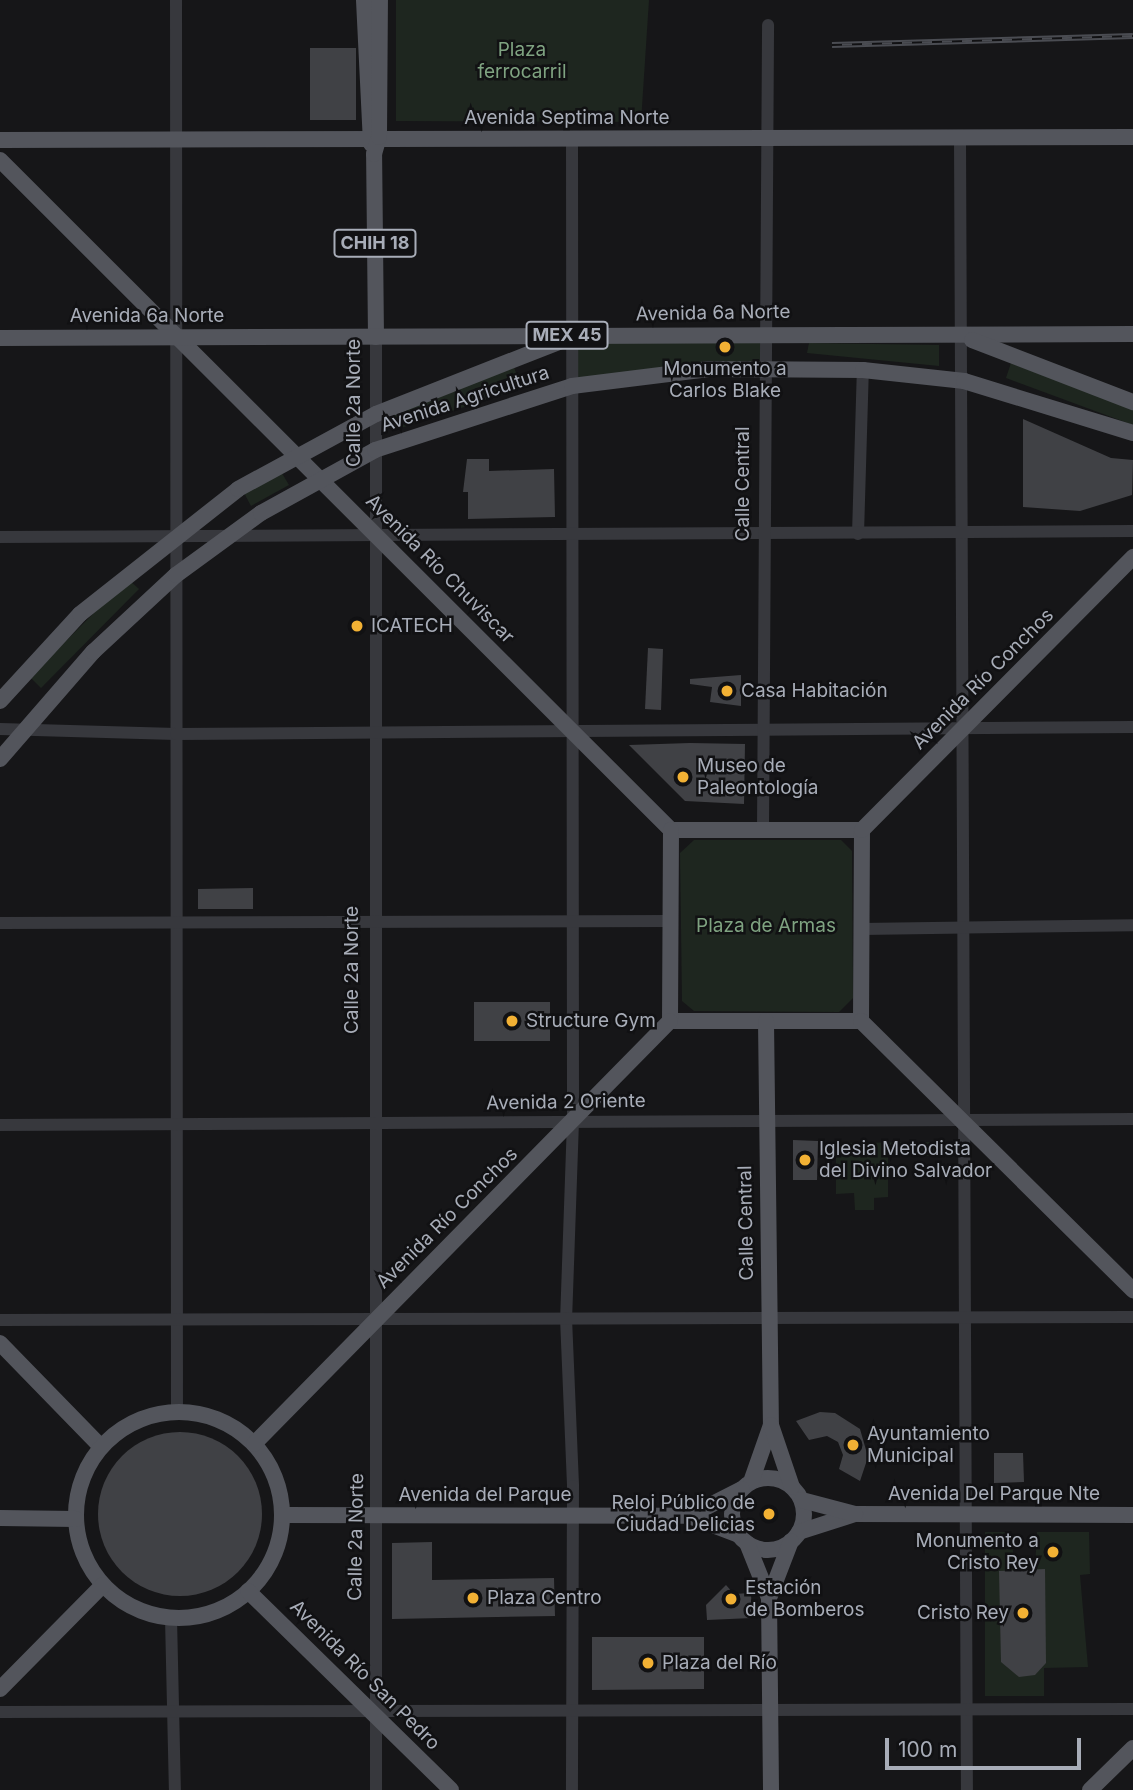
<!DOCTYPE html>
<html>
<head>
<meta charset="utf-8">
<style>
	body { margin:0 }
	#map { position:relative; width:1133px; height:1790px; overflow:hidden; background:#161618; font-family:Inter,sans-serif }
	div>[style] { position:absolute }
	[style*='--x'] { left:calc(var(--x)*1px); top:calc(var(--y)*1px); width:calc(var(--w)*1px); rotate:calc(var(--a)*1deg) }
	.green>* { inset:0; background:#1e261f }
	.building>* { inset:0; background:#404145 }
	.round { border-radius:50% }
	.minor>* { height:12px; margin:-6px; padding:0 6px; transform-origin:6px; border-radius:6px; background:#37383d }
	.major>* { height:16px; margin:-8px; padding:0 8px; transform-origin:8px; border-radius:8px; background:#53555c }
	.major>.ring { margin:-8px; padding:0; box-sizing:content-box; background:none; border:16px solid #53555c; border-radius:50% }
	.rail>* { height:6px; margin-top:-3px; transform-origin:0; background:repeating-linear-gradient(90deg,#111113 0 10px,#4a4c52 0 20px); box-sizing:border-box; border-block:2px solid #4a4c52 }
	.dots>* { width:19px; height:19px; translate:-50% -50%; box-sizing:border-box; border:4px solid #111113; border-radius:50% }
	span { translate:-50% -50%; white-space:nowrap; text-align:center; line-height:1.15; -webkit-text-stroke:5px #111113; paint-order:stroke }
	.shield-label span { padding:2px 5px; background:#111113; border:2px solid; border-radius:5px; -webkit-text-stroke-width:0 }
	.shield-label { font-size:18px; color:#a8adb8; font-weight:700 }
	.park-label { font-size:19px; color:#7fa381 }
	.street-label { font-size:19px; color:#a8adb8 }
	.poi-label { font-size:19px; color:#a8adb8 }
	.left { translate:0 -50%; text-align:left }
	.right { translate:-100% -50%; text-align:right }
	.scale { position:absolute; left:885px; top:1738px; width:196px; height:32px; box-sizing:border-box; border:4px solid #a8adb8; border-top:0; padding-left:9px; font-size:21px; line-height:24px; white-space:nowrap; color:#a8adb8; -webkit-text-stroke:5px #111113; paint-order:stroke }
</style>
</head>
<body>
<div id="map">
	<div class="green">
		<div style="clip-path:polygon(396px 0,649px 0,641px 122px,396px 121px)"></div>
		<div style="clip-path:polygon(766px 329px,764px 360px,573px 380px,574px 337px)"></div>
		<div style="clip-path:polygon(809px 343px,939px 345px,939px 366px,807px 353px)"></div>
		<div style="clip-path:polygon(1011px 363px,1133px 409px,1133px 425px,1006px 378px)"></div>
		<div style="clip-path:polygon(514px 367px,521px 388px,395px 430px,388px 410px)"></div>
		<div style="clip-path:polygon(280px 470px,289px 485px,251px 506px,243px 491px)"></div>
		<div style="clip-path:polygon(128px 579px,139px 589px,41px 688px,30px 677px)"></div>
		<div style="clip-path:polygon(694px 840px,841px 840px,852px 851px,853px 998px,839px 1012px,694px 1011px,682px 1001px,680px 853px)"></div>
		<div style="clip-path:polygon(944px 1142px,944px 1156px,888px 1156px,888px 1197px,874px 1198px,874px 1210px,855px 1210px,854px 1193px,836px 1194px,836px 1143px)"></div>
		<div style="clip-path:polygon(985px 1532px,1010px 1532px,1016px 1570px,1035px 1569px,1037px 1532px,1089px 1532px,1090px 1574px,1080px 1575px,1088px 1667px,1044px 1668px,1044px 1696px,985px 1696px)"></div>
	</div>
	<div class="building">
		<div style="clip-path:polygon(310px 48px,356px 48px,356px 120px,310px 120px)"></div>
		<div style="clip-path:polygon(1023px 419px,1111px 458px,1133px 460px,1132px 495px,1080px 511px,1023px 507px)"></div>
		<div style="clip-path:polygon(467px 459px,489px 459px,489px 471px,554px 469px,555px 517px,468px 519px,468px 492px,463px 492px)"></div>
		<div style="clip-path:polygon(648px 648px,663px 649px,661px 710px,645px 709px)"></div>
		<div style="clip-path:polygon(741px 675px,741px 706px,710px 702px,712px 687px,690px 684px,690px 679px)"></div>
		<div style="clip-path:polygon(690px 743px,745px 744px,744px 804px,685px 801px,629px 745px)"></div>
		<div style="clip-path:polygon(253px 888px,253px 909px,198px 909px,198px 889px)"></div>
		<div style="clip-path:polygon(474px 1002px,550px 1002px,550px 1041px,474px 1041px)"></div>
		<div style="clip-path:polygon(793px 1140px,818px 1141px,817px 1180px,793px 1180px)"></div>
		<div style="clip-path:polygon(820px 1412px,835px 1413px,860px 1429px,868px 1457px,860px 1481px,839px 1469px,843px 1455px,838px 1442px,827px 1436px,809px 1440px,796px 1421px)"></div>
		<div class="round" style="left:98px;top:1432px;width:164px;height:164px"></div>
		<div style="clip-path:polygon(994px 1453px,1023px 1453px,1024px 1482px,994px 1483px)"></div>
		<div style="clip-path:polygon(432px 1542px,432px 1580px,554px 1578px,555px 1616px,392px 1619px,392px 1543px)"></div>
		<div style="clip-path:polygon(1045px 1569px,1046px 1663px,1035px 1675px,1019px 1677px,1001px 1662px,999px 1571px)"></div>
		<div style="clip-path:polygon(726px 1585px,734px 1594px,751px 1593px,752px 1618px,707px 1620px,706px 1605px)"></div>
		<div style="clip-path:polygon(592px 1637px,704px 1637px,704px 1689px,592px 1690px)"></div>
	</div>
	<div class="minor">
		<div style="--x:176;--y:0;--w:1411;--a:89.96"></div>
		<div style="--x:960;--y:138;--w:1652;--a:89.76"></div>
		<div style="--x:572;--y:140;--w:981;--a:89.94"></div>
		<div style="--x:573;--y:1121;--w:197;--a:92"></div>
		<div style="--x:566;--y:1318;--w:168;--a:87.6"></div>
		<div style="--x:573;--y:1486;--w:304;--a:90.2"></div>
		<div style="--x:376;--y:337;--w:1453;--a:90"></div>
		<div style="--x:858;--y:534;--w:164;--a:-88.3"></div>
		<div style="--x:0;--y:537;--w:1133;--a:-0.3"></div>
		<div style="--x:0;--y:729;--w:176;--a:1.6"></div>
		<div style="--x:176;--y:734;--w:957;--a:-0.42"></div>
		<div style="--x:763;--y:830;--w:805;--a:-89.64"></div>
		<div style="--x:0;--y:923;--w:671;--a:-0.17"></div>
		<div style="--x:862;--y:929;--w:271;--a:-0.8"></div>
		<div style="--x:0;--y:1125;--w:1133;--a:-0.3"></div>
		<div style="--x:0;--y:1320;--w:1133;--a:-0.15"></div>
		<div style="--x:171;--y:1618;--w:172;--a:88.7"></div>
		<div style="--x:0;--y:1712;--w:1133;--a:-0.15"></div>
	</div>
	<div class="major">
		<div style="--x:364;--y:0;--w:144;--a:87.2"></div>
		<div style="--x:0;--y:140;--w:1133;--a:-0.15"></div>
		<div style="--x:0;--y:160;--w:948;--a:44.96"></div>
		<div style="--x:376;--y:337;--w:183;--a:-90.6"></div>
		<div style="--x:374;--y:154;--w:18;--a:-74"></div>
		<div style="--x:379;--y:137;--w:137;--a:-89.6"></div>
		<div style="--x:0;--y:338;--w:1133;--a:-0.2"></div>
		<div style="--x:972;--y:340;--w:173;--a:21.1"></div>
		<div style="--x:0;--y:701;--w:118;--a:-47.4"></div>
		<div style="--x:80;--y:614;--w:201;--a:-38.3"></div>
		<div style="--x:238;--y:489;--w:157;--a:-28.5"></div>
		<div style="--x:376;--y:414;--w:204;--a:-21.5"></div>
		<div style="--x:0;--y:759;--w:142;--a:-49"></div>
		<div style="--x:93;--y:652;--w:113;--a:-42.9"></div>
		<div style="--x:176;--y:575;--w:105;--a:-36.1"></div>
		<div style="--x:261;--y:513;--w:130;--a:-28.9"></div>
		<div style="--x:375;--y:450;--w:207;--a:-18"></div>
		<div style="--x:572;--y:386;--w:138;--a:-7.1"></div>
		<div style="--x:709;--y:369;--w:154;--a:0.4"></div>
		<div style="--x:863;--y:370;--w:102;--a:6.2"></div>
		<div style="--x:964;--y:381;--w:177;--a:17.1"></div>
		<div style="--x:671;--y:830;--w:191;--a:0"></div>
		<div style="--x:862;--y:830;--w:191;--a:90.3"></div>
		<div style="--x:861;--y:1021;--w:191;--a:180"></div>
		<div style="--x:670;--y:1021;--w:191;--a:-89.7"></div>
		<div style="--x:862;--y:830;--w:385;--a:-45.2"></div>
		<div style="--x:766;--y:1021;--w:404;--a:89.3"></div>
		<div style="--x:861;--y:1021;--w:383;--a:44.7"></div>
		<div style="--x:0;--y:1343;--w:145;--a:45.8"></div>
		<div class="ring" style="left:76px;top:1412px;width:190px;height:190px"></div>
		<div style="--x:254;--y:1444;--w:593;--a:-45.48"></div>
		<div class="ring" style="left:732px;top:1478px;width:56px;height:56px"></div>
		<div style="--x:751;--y:1482;--w:60;--a:-70.7"></div>
		<div style="--x:771;--y:1425;--w:65;--a:71.3"></div>
		<div style="--x:855;--y:1514;--w:278;--a:0.2"></div>
		<div style="--x:282;--y:1515;--w:407;--a:0.1"></div>
		<div style="--x:0;--y:1518;--w:76;--a:0.8"></div>
		<div style="--x:799;--y:1532;--w:59;--a:-17.8"></div>
		<div style="--x:855;--y:1514;--w:55;--a:-165.2"></div>
		<div style="--x:739;--y:1535;--w:53;--a:-159.2"></div>
		<div style="--x:689;--y:1516;--w:59;--a:-27"></div>
		<div style="--x:747;--y:1543;--w:59;--a:68.2"></div>
		<div style="--x:769;--y:1598;--w:61;--a:-68.9"></div>
		<div style="--x:248;--y:1591;--w:284;--a:44.4"></div>
		<div style="--x:769;--y:1598;--w:192;--a:89.4"></div>
		<div style="--x:0;--y:1689;--w:146;--a:-45.3"></div>
		<div style="--x:1090;--y:1790;--w:60;--a:-44.3"></div>
	</div>
	<div class="rail">
		<div style="--x:832;--y:45;--w:301;--a:-1.7"></div>
	</div>
	<div class="dots">
		<div style="left:725px;top:347px;background:#f2b134"></div>
		<div style="left:357px;top:626px;background:#f2b134"></div>
		<div style="left:727px;top:691px;background:#f2b134"></div>
		<div style="left:683px;top:777px;background:#f2b134"></div>
		<div style="left:512px;top:1021px;background:#f2b134"></div>
		<div style="left:805px;top:1160px;background:#f2b134"></div>
		<div style="left:853px;top:1445px;background:#f2b134"></div>
		<div style="left:769px;top:1514px;background:#f2b134"></div>
		<div style="left:1053px;top:1552px;background:#f2b134"></div>
		<div style="left:473px;top:1598px;background:#f2b134"></div>
		<div style="left:731px;top:1599px;background:#f2b134"></div>
		<div style="left:1023px;top:1613px;background:#f2b134"></div>
		<div style="left:648px;top:1663px;background:#f2b134"></div>
	</div>
	<div class="shield-label">
		<span style="left:375px;top:243px">CHIH 18</span>
		<span style="left:567px;top:335px">MEX 45</span>
	</div>
	<div class="park-label">
		<span style="left:522px;top:61px">Plaza<br>ferrocarril</span>
		<span style="left:766px;top:926px">Plaza de Armas</span>
	</div>
	<div class="street-label">
		<span style="left:567px;top:118px">Avenida Septima Norte</span>
		<span style="left:713px;top:313px;rotate:-1deg">Avenida 6a Norte</span>
		<span style="left:147px;top:316px">Avenida 6a Norte</span>
		<span style="left:465px;top:399px;rotate:-18deg">Avenida Agricultura</span>
		<span style="left:354px;top:403px;rotate:-90deg">Calle 2a Norte</span>
		<span style="left:743px;top:484px;rotate:-90deg">Calle Central</span>
		<span style="left:440px;top:569px;rotate:45deg">Avenida Río Chuviscar</span>
		<span style="left:983px;top:679px;rotate:-45deg">Avenida Río Conchos</span>
		<span style="left:352px;top:970px;rotate:-90deg">Calle 2a Norte</span>
		<span style="left:566px;top:1102px;rotate:-1deg">Avenida 2 Oriente</span>
		<span style="left:447px;top:1218px;rotate:-45deg">Avenida Río Conchos</span>
		<span style="left:746px;top:1223px;rotate:-91deg">Calle Central</span>
		<span style="left:994px;top:1494px">Avenida Del Parque Nte</span>
		<span style="left:485px;top:1495px">Avenida del Parque</span>
		<span style="left:356px;top:1537px;rotate:-89deg">Calle 2a Norte</span>
		<span style="left:365px;top:1675px;rotate:45deg">Avenida Río San Pedro</span>
	</div>
	<div class="poi-label">
		<span style="left:725px;top:380px">Monumento a<br>Carlos Blake</span>
		<span class="left" style="left:371px;top:626px">ICATECH</span>
		<span class="left" style="left:741px;top:691px">Casa Habitación</span>
		<span class="left" style="left:697px;top:777px">Museo de<br>Paleontología</span>
		<span class="left" style="left:526px;top:1021px">Structure Gym</span>
		<span class="left" style="left:819px;top:1160px">Iglesia Metodista<br>del Divino Salvador</span>
		<span class="left" style="left:867px;top:1445px">Ayuntamiento<br>Municipal</span>
		<span class="right" style="left:755px;top:1514px">Reloj Público de<br>Ciudad Delicias</span>
		<span class="right" style="left:1039px;top:1552px">Monumento a<br>Cristo Rey</span>
		<span class="left" style="left:745px;top:1599px">Estación<br>de Bomberos</span>
		<span class="left" style="left:487px;top:1598px">Plaza Centro</span>
		<span class="right" style="left:1009px;top:1613px">Cristo Rey</span>
		<span class="left" style="left:662px;top:1663px">Plaza del Río</span>
	</div>
	<div class="scale">100 m</div>
</div>
</body>
</html>
